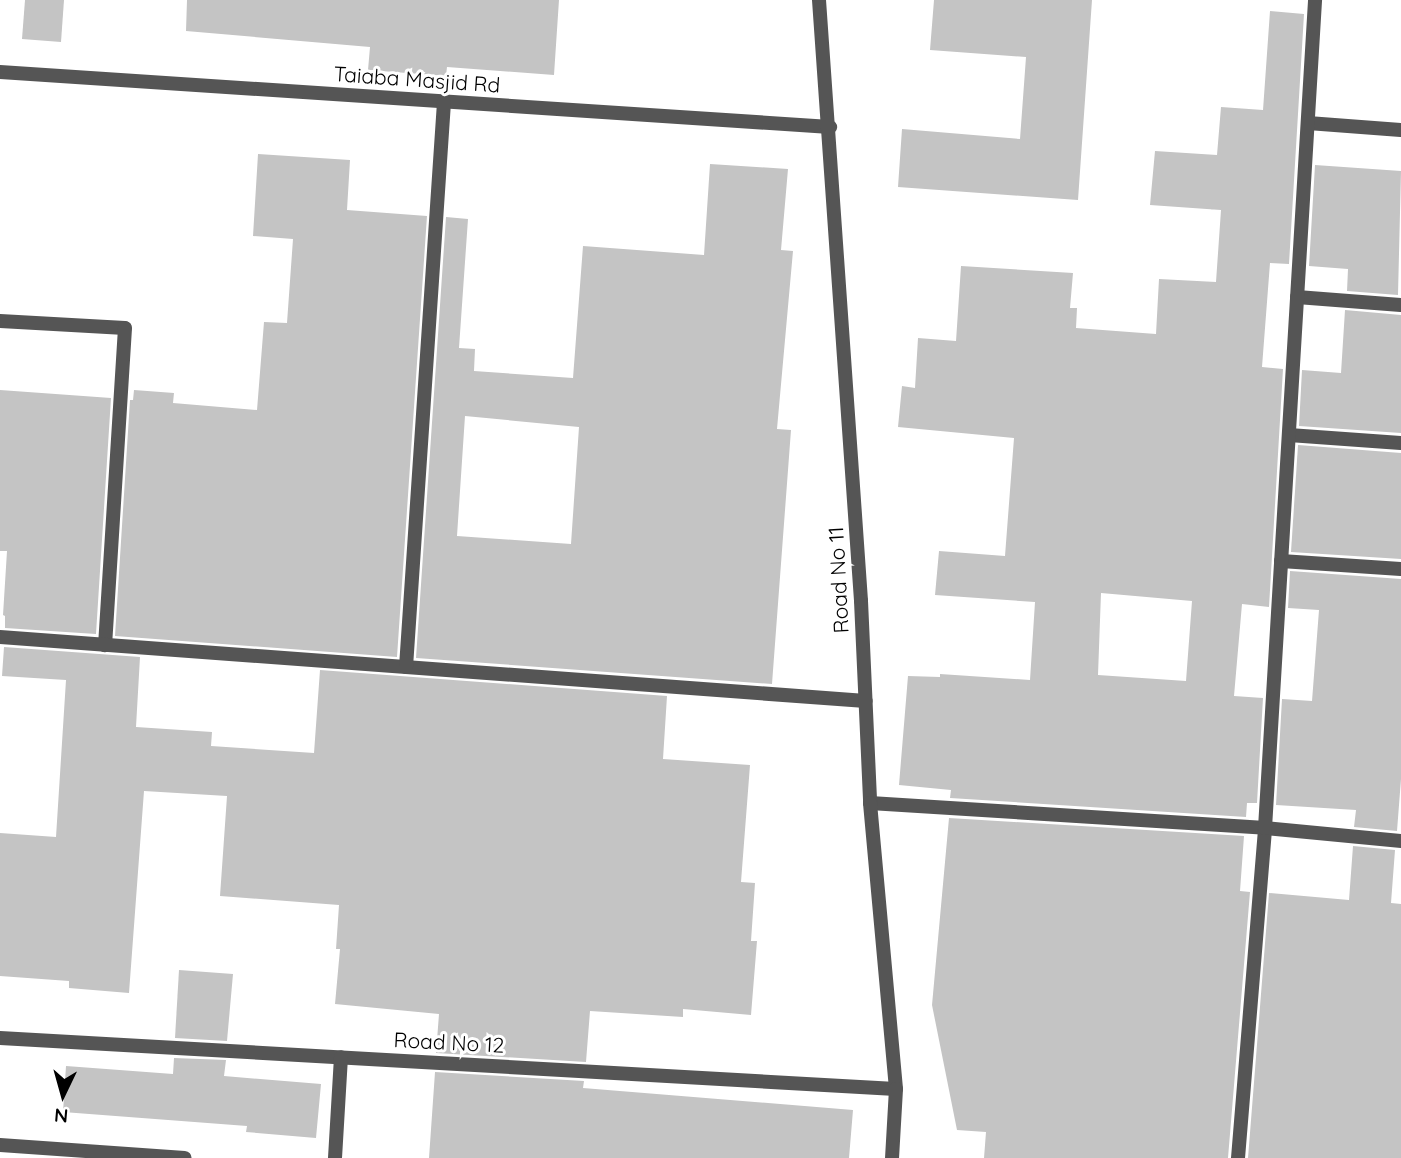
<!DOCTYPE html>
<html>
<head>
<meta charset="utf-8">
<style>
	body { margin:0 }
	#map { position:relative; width:1401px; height:1158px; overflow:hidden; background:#fff; font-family:Quicksand,sans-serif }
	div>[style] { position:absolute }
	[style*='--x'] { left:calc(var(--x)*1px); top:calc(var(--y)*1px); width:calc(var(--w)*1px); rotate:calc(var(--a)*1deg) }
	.building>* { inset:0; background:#c4c4c4 }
	.minor>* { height:14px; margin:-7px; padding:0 7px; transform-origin:7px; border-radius:7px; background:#555 }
	.tertiary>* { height:14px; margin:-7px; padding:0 7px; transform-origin:7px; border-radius:7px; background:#555 }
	span { translate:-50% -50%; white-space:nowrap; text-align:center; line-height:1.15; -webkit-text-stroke:6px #fff; paint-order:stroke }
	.street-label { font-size:21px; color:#000 }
	.north { position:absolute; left:28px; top:1060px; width:70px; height:70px; -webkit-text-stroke:5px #fff; paint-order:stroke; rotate:185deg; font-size:19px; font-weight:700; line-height:28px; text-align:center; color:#000 }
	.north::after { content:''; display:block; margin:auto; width:24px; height:32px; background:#000; clip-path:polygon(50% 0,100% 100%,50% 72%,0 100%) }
</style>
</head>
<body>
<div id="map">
	<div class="building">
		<div style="clip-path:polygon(25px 0,64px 0,61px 42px,22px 39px)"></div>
		<div style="clip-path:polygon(187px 0,559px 0,554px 75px,447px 67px,446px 76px,368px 70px,370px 47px,186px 31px)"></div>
		<div style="clip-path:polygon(934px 0,1092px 0,1078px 200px,898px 187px,902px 129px,1020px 139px,1026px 57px,930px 50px)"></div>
		<div style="clip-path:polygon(evenodd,1270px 11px,1304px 14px,1289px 264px,1270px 263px,1262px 367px,1283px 369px,1269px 607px,1242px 604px,1234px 696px,1263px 698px,1257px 803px,1247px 803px,1246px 817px,950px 798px,951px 790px,899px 785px,908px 676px,940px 677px,940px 674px,1030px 680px,1035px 602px,935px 595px,939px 551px,1005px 556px,1014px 438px,898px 427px,902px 386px,915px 388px,918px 338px,956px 341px,961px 266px,1073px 273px,1070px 308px,1077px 308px,1076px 328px,1156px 334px,1159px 279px,1216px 282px,1221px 210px,1150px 205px,1155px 151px,1217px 155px,1221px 107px,1263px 110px,1270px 11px,1101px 593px,1192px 601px,1186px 681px,1098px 675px,1101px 593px)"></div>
		<div style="clip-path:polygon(258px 154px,350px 160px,347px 210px,427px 216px,397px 657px,115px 636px,130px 400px,133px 400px,134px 390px,174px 393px,173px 403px,257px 410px,264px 322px,287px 323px,293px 239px,253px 236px)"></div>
		<div style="clip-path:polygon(evenodd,710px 164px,788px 169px,781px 250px,793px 251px,777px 429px,791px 430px,772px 684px,416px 658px,446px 217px,468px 219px,459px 348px,475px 349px,474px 371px,573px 378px,583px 246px,704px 255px,710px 164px,465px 416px,579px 427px,571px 544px,457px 536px,465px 416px)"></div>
		<div style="clip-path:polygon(1315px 165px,1401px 171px,1398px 295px,1347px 291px,1348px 269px,1309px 266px)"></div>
		<div style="clip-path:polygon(1345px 310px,1401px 315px,1401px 433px,1299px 426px,1302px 370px,1341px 373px)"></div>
		<div style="clip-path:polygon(0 390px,111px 398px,96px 634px,5px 628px,5px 616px,3px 615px,7px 551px,0 551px)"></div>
		<div style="clip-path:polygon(1298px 445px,1401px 453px,1401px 559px,1291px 552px)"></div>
		<div style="clip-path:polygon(1290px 571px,1401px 579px,1401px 779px,1397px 831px,1354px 827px,1356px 810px,1276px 805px,1282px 699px,1312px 701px,1319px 610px,1288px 608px)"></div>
		<div style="clip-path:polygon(4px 647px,140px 657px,136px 727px,212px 732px,211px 746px,314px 753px,320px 670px,667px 696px,663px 759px,750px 765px,741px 882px,755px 883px,751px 941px,757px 941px,751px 1015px,683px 1009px,683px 1017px,590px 1011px,586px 1062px,436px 1053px,439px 1014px,335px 1004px,340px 949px,336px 949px,339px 905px,220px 896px,227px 796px,144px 791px,129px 993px,69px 988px,69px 981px,0 976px,0 833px,56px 837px,66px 680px,2px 676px)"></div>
		<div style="clip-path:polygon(949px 818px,1244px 836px,1240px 891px,1250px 892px,1228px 1158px,984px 1158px,986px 1132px,957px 1130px,932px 1005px)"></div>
		<div style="clip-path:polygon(1353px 846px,1395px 850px,1391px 903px,1401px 904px,1401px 1158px,1248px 1158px,1269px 893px,1349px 900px)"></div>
		<div style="clip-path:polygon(179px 970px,233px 974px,227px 1041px,175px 1038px)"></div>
		<div style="clip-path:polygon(174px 1058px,226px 1060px,224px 1076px,321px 1084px,316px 1138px,246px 1132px,247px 1126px,63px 1112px,66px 1066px,173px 1074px)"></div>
		<div style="clip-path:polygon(435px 1072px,584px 1081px,583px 1088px,853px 1110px,849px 1158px,429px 1158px)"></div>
	</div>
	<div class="minor">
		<div style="--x:0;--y:72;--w:832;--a:3.79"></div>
		<div style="--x:1308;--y:123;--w:93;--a:4.3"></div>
		<div style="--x:1297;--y:297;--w:104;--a:4.4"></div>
		<div style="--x:0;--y:321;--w:125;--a:3.2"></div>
		<div style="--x:125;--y:328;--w:318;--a:93.6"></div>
		<div style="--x:1289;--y:435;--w:112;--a:4.1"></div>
		<div style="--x:1281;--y:561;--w:120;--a:3.8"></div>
		<div style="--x:0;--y:637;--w:868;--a:4.23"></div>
		<div style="--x:406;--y:667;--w:566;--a:-86.15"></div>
		<div style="--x:870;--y:803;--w:396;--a:3.6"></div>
		<div style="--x:1265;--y:828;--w:137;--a:5.5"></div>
		<div style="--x:0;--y:1038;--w:897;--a:3.26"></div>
		<div style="--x:0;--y:1145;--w:185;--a:4"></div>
		<div style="--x:335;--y:1158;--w:101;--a:-86.6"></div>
		<div style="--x:1238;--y:1158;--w:331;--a:-85.3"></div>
		<div style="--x:1265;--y:828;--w:830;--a:-86.54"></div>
	</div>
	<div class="tertiary">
		<div style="--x:819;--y:0;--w:602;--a:86"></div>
		<div style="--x:861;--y:601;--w:202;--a:87.4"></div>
		<div style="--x:870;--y:803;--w:287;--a:84.8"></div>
		<div style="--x:896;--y:1089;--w:69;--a:93.3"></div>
	</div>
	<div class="street-label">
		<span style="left:417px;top:79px;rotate:4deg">Taiaba Masjid Rd</span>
		<span style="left:838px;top:580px;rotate:-93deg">Road No 11</span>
		<span style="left:449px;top:1042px;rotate:3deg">Road No 12</span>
	</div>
	<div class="north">N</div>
</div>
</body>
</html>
